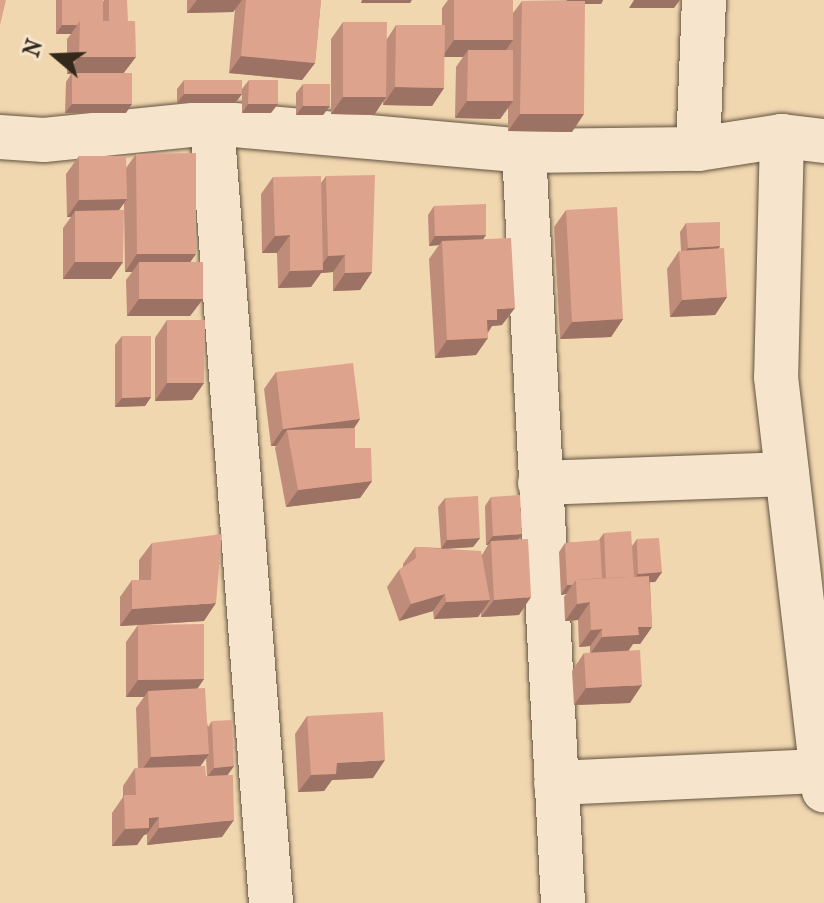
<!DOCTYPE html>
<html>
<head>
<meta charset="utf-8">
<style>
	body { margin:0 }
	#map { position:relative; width:824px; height:903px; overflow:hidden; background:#f1d7b0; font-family:"IM FELL French Canon",serif }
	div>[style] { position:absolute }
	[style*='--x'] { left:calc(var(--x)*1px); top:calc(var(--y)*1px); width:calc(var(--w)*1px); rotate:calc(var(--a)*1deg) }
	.roads { filter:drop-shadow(0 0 2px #625440) drop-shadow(0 0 2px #625440) }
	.minor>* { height:44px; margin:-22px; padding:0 22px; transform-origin:22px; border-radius:22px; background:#f6e5cc }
	.wall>* { inset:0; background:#bf8c79 }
	.shaded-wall>* { inset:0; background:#9b7263 }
	.building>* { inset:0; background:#dea38d }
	span { translate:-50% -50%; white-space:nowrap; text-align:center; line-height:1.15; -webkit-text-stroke:8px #f6e5cc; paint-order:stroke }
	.north { position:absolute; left:16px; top:16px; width:80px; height:80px; -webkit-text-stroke:6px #f6e5cc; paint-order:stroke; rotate:289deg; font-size:22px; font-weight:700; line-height:32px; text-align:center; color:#33291b }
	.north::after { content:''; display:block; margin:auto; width:28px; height:36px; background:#33291b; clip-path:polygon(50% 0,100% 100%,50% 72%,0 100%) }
</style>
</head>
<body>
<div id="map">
	<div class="roads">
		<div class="minor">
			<div style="--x:212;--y:123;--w:782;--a:85.67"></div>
			<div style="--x:782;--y:136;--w:241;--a:91.4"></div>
			<div style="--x:776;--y:377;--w:416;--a:83.4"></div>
			<div style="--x:0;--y:137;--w:44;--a:3.9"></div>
			<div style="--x:44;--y:140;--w:169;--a:-5.8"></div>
			<div style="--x:212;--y:123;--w:313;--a:5.1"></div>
			<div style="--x:524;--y:151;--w:174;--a:-0.7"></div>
			<div style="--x:698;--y:149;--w:85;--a:-8.8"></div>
			<div style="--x:782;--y:136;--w:42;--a:6.8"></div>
			<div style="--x:698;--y:149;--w:149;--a:-87.7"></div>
			<div style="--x:524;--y:151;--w:753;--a:87.03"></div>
			<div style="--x:540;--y:483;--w:247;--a:-2.1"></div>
			<div style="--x:556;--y:783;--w:268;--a:-2.6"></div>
		</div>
	</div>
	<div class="wall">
		<div style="clip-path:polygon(56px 0,103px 0,103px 2px,104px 0,127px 0,124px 73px,126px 113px,65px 113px,66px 82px,71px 74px,67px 74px,67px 39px,71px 34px,56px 34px)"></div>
		<div style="clip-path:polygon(187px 0,321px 0,315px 63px,302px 80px,229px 73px,235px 9px,233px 12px,187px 13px)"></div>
		<div style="clip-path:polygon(448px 0,513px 0,513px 13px,522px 1px,603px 0,601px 4px,585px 4px,572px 132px,508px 131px,508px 108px,500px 119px,455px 118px,456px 67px,463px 57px,444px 57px,444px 88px,432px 106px,383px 105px,383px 101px,374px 115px,331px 114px,331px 39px,343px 22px,387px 39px,396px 25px,442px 25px,442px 8px)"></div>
		<div style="clip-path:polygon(184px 80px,242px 94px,235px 103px,177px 103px,177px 89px)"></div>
		<div style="clip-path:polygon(249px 80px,271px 113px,242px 113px,242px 89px)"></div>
		<div style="clip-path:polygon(303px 84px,330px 106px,323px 115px,296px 115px,296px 93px)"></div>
		<div style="clip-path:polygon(136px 154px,191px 262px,203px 299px,190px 316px,127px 316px,126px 280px,132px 272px,125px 272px,124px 203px,119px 210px,123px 262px,111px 279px,63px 279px,63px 228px,71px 217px,67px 217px,66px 174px,79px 156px,126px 168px)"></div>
		<div style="clip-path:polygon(326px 176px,372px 272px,360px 290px,333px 291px,333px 272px,321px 273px,311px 287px,278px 288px,277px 253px,262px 253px,261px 194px,273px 177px,321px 183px)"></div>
		<div style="clip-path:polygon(434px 206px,483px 239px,502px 325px,492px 326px,476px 355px,435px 358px,429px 259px,439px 245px,429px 246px,428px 215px)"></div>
		<div style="clip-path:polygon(566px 210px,623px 319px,611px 337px,560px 339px,554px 227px)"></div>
		<div style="clip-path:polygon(686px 223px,720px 246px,719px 249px,727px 297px,715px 315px,670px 317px,667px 269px,679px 251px,681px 251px,680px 232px)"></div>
		<div style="clip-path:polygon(167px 320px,204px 383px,192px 400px,155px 401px,155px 338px)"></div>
		<div style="clip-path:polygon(122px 336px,151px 397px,145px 406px,115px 407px,115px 345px)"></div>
		<div style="clip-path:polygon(276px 372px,360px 419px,354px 428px,355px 448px,372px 481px,360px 498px,286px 507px,275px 448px,276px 446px,271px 446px,264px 389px)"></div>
		<div style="clip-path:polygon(491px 497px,518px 540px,519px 615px,481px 617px,481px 612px,478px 617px,434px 619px,433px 611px,399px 621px,387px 587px,399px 570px,403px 567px,403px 564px,415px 547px,441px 548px,438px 507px,445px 498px,480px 538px,473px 547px,444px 549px,482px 555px,488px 545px,486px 545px,485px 506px)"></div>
		<div style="clip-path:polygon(604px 533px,632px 546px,637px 539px,662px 572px,655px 582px,650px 582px,652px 627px,640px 644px,633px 644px,628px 651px,630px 703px,574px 705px,572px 671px,584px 653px,590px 653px,590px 646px,579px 647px,578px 620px,565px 621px,564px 597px,566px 594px,561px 595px,559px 552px,565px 543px,598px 541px)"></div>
		<div style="clip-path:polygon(evenodd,152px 543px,204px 621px,144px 625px,204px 679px,198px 688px,208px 727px,212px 721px,234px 766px,228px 775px,222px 837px,147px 845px,147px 834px,144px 835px,137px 845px,112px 846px,112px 813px,123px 797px,123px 786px,135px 768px,138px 768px,136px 708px,144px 697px,126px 697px,126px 642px,138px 625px,120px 626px,120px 597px,132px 580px,139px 580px,139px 560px,152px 543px,206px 758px,207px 776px,206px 776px,200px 766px,206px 758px)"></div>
		<div style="clip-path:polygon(307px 716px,373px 778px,332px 780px,324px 791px,298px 792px,295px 734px)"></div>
	</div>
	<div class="shaded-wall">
		<div style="clip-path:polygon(197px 0,242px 0,233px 12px,187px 13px)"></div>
		<div style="clip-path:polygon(362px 0,412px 0,410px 3px,361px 3px)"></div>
		<div style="clip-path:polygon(567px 0,603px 0,601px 4px,564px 4px)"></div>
		<div style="clip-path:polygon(634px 0,680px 0,674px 8px,629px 8px)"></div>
		<div style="clip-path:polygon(62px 25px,77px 25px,71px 34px,56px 34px)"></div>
		<div style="clip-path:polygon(454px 40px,513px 40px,501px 57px,468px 50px,463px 57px,442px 57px)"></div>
		<div style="clip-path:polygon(241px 56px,315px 63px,302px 80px,229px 73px)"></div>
		<div style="clip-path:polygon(79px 57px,136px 57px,123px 74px,67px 74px)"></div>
		<div style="clip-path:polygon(395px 87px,444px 88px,432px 106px,383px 105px)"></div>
		<div style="clip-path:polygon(184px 94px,242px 94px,235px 103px,177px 103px)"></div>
		<div style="clip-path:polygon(343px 97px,386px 97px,374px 115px,331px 114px)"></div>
		<div style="clip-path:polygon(467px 101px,513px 101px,500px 119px,455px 118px)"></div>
		<div style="clip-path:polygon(72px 104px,132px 104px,126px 113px,65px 113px)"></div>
		<div style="clip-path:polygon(248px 104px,278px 104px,271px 113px,242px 113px)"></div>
		<div style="clip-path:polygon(303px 106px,330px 106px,323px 115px,296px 115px)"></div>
		<div style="clip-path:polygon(520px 114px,584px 114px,572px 132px,508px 131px)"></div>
		<div style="clip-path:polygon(127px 199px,114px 217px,75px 211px,71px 217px,67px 217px,79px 200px)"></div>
		<div style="clip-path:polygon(290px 235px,277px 253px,262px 253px,275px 236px)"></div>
		<div style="clip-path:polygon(486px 235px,480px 244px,442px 241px,439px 245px,429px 246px,435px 236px)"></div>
		<div style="clip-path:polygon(720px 246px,714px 256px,681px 257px,688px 248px)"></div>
		<div style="clip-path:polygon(137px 254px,196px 254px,184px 271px,139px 262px,132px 272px,125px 272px)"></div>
		<div style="clip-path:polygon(345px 255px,333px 272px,321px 273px,311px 287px,278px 288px,290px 271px,318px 270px,328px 256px)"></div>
		<div style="clip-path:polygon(75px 262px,123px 262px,111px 279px,63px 279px)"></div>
		<div style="clip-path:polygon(372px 272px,360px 290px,333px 291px,345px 273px)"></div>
		<div style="clip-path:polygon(727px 297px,715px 315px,670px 317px,682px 300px)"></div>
		<div style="clip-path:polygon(139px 299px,203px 299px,190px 316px,127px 316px)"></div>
		<div style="clip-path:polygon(515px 308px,502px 325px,492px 326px,484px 337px,487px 320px,497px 309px)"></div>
		<div style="clip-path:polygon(623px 319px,611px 337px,560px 339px,572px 322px)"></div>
		<div style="clip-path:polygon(488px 338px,476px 355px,435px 358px,447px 340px)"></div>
		<div style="clip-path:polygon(167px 383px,204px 383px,192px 400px,155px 401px)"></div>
		<div style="clip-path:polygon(151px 397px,145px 406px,115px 407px,122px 398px)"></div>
		<div style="clip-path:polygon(360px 419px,348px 437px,287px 430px,276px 446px,271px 446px,283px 429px)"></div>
		<div style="clip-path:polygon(372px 481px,360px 498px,286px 507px,298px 490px)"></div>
		<div style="clip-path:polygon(522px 534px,516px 544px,491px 541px,488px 545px,486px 545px,493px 536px)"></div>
		<div style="clip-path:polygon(480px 538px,473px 547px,441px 549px,447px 540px)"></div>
		<div style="clip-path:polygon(662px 572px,655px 582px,632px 583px,638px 574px)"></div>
		<div style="clip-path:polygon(567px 585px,572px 585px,566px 594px,561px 595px)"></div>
		<div style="clip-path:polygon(445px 594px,433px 611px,399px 621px,411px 604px)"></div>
		<div style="clip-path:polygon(531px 597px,519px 615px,481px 617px,494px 600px)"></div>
		<div style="clip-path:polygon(490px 600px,478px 617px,434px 619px,446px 602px)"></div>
		<div style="clip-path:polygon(590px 602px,578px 620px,565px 621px,577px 604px)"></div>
		<div style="clip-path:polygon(216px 603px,204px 621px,120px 626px,132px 609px)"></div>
		<div style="clip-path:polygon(638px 627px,652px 627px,640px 644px,633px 644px,627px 653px,590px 654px,602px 637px)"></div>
		<div style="clip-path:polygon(602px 629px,590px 646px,579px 647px,591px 630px)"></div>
		<div style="clip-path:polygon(204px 679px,192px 696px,148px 691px,144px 697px,126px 697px,138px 680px)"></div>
		<div style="clip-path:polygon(642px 685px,630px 703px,574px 705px,586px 688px)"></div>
		<div style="clip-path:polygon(209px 754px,197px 771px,139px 774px,151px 757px)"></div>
		<div style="clip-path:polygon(385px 760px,373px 778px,332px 780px,324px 791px,298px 792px,311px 775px,337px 763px)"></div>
		<div style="clip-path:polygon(234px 766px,227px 775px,207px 777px,214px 768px)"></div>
		<div style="clip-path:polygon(159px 817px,147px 834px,144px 835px,137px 845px,112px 846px,125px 829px,149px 818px)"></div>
		<div style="clip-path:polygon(234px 820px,222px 837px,147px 845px,159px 828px)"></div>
	</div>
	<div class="building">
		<div style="clip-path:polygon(0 0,6px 0,0 25px)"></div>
		<div style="clip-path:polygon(62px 0,103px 0,103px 21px,80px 21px,77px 25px,62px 25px)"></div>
		<div style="clip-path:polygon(109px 0,127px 0,128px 21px,109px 21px)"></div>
		<div style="clip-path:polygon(246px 0,321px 0,315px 63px,241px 56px)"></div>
		<div style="clip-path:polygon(454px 0,513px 0,513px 40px,454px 40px)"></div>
		<div style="clip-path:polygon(522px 1px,585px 1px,584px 114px,520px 114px)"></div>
		<div style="clip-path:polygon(80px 21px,135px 21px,136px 57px,79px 57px)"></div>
		<div style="clip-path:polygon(343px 22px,387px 22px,386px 97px,343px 97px)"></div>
		<div style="clip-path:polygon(396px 25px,445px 25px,444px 88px,395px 87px)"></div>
		<div style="clip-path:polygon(468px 50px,513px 50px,513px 101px,467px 101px)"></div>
		<div style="clip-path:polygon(72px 73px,132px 73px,132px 104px,72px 104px)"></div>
		<div style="clip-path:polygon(184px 80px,242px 80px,242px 94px,184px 94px)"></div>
		<div style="clip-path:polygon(249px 80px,278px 80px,278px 104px,248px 104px)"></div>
		<div style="clip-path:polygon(303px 84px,330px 84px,330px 106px,303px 106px)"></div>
		<div style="clip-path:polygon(196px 153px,196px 254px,137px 254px,136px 154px)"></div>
		<div style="clip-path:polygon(79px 156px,126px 156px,127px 199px,79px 200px)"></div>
		<div style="clip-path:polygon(375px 175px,372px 272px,345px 273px,345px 255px,328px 256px,326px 176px)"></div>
		<div style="clip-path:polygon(321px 176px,323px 270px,290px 271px,290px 235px,275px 236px,273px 177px)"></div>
		<div style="clip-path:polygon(486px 204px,486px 235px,435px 236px,434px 206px)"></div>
		<div style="clip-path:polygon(617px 207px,623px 319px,572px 322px,566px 210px)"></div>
		<div style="clip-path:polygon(124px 210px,123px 262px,75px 262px,75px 211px)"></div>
		<div style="clip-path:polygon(720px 222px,720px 246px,688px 248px,686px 223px)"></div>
		<div style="clip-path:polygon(511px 238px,515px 308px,497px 309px,497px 320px,487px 320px,488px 338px,447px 340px,442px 241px)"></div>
		<div style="clip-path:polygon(724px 248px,727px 297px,682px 300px,679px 251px)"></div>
		<div style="clip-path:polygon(139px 262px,203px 262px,203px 299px,139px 299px)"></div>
		<div style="clip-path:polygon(167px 320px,205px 320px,204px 383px,167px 383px)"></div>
		<div style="clip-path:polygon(122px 336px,151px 336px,151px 397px,122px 398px)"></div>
		<div style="clip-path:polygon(353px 363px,360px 419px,283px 429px,276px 372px)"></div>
		<div style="clip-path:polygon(355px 428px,355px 448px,371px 448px,372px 481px,298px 490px,287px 430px)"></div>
		<div style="clip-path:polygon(520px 495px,522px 534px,493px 536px,491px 497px)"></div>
		<div style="clip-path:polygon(478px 496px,480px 538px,447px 540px,445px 498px)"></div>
		<div style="clip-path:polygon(631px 531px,634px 577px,606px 578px,604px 533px)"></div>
		<div style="clip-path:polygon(222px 534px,216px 603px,132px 609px,132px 580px,151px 580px,152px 543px)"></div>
		<div style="clip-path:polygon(659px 538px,662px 572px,638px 574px,637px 539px)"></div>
		<div style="clip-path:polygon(528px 539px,531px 597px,494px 600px,491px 541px)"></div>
		<div style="clip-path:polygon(600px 540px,602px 578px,576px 580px,572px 585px,567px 585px,565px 543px)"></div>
		<div style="clip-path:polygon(415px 547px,481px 551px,490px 600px,446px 602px,445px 594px,411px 604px,399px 570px,416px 558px)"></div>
		<div style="clip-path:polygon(649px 576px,652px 627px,638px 627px,639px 635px,602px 637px,602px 629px,591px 630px,590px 602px,577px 604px,576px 580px)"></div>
		<div style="clip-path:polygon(204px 624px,204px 679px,138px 680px,138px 625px)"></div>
		<div style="clip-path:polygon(640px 650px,642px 685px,586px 688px,584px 653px)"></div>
		<div style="clip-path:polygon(205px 688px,209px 754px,151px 757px,148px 691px)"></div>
		<div style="clip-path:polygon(383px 712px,385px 760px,337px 763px,336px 774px,311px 775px,307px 716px)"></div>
		<div style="clip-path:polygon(232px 720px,234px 766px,214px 768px,212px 721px)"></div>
		<div style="clip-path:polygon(205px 766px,206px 776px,233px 775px,234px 820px,159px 828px,159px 817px,149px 818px,149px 828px,125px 829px,124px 795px,136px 795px,135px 768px)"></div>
	</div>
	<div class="north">N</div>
</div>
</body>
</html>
